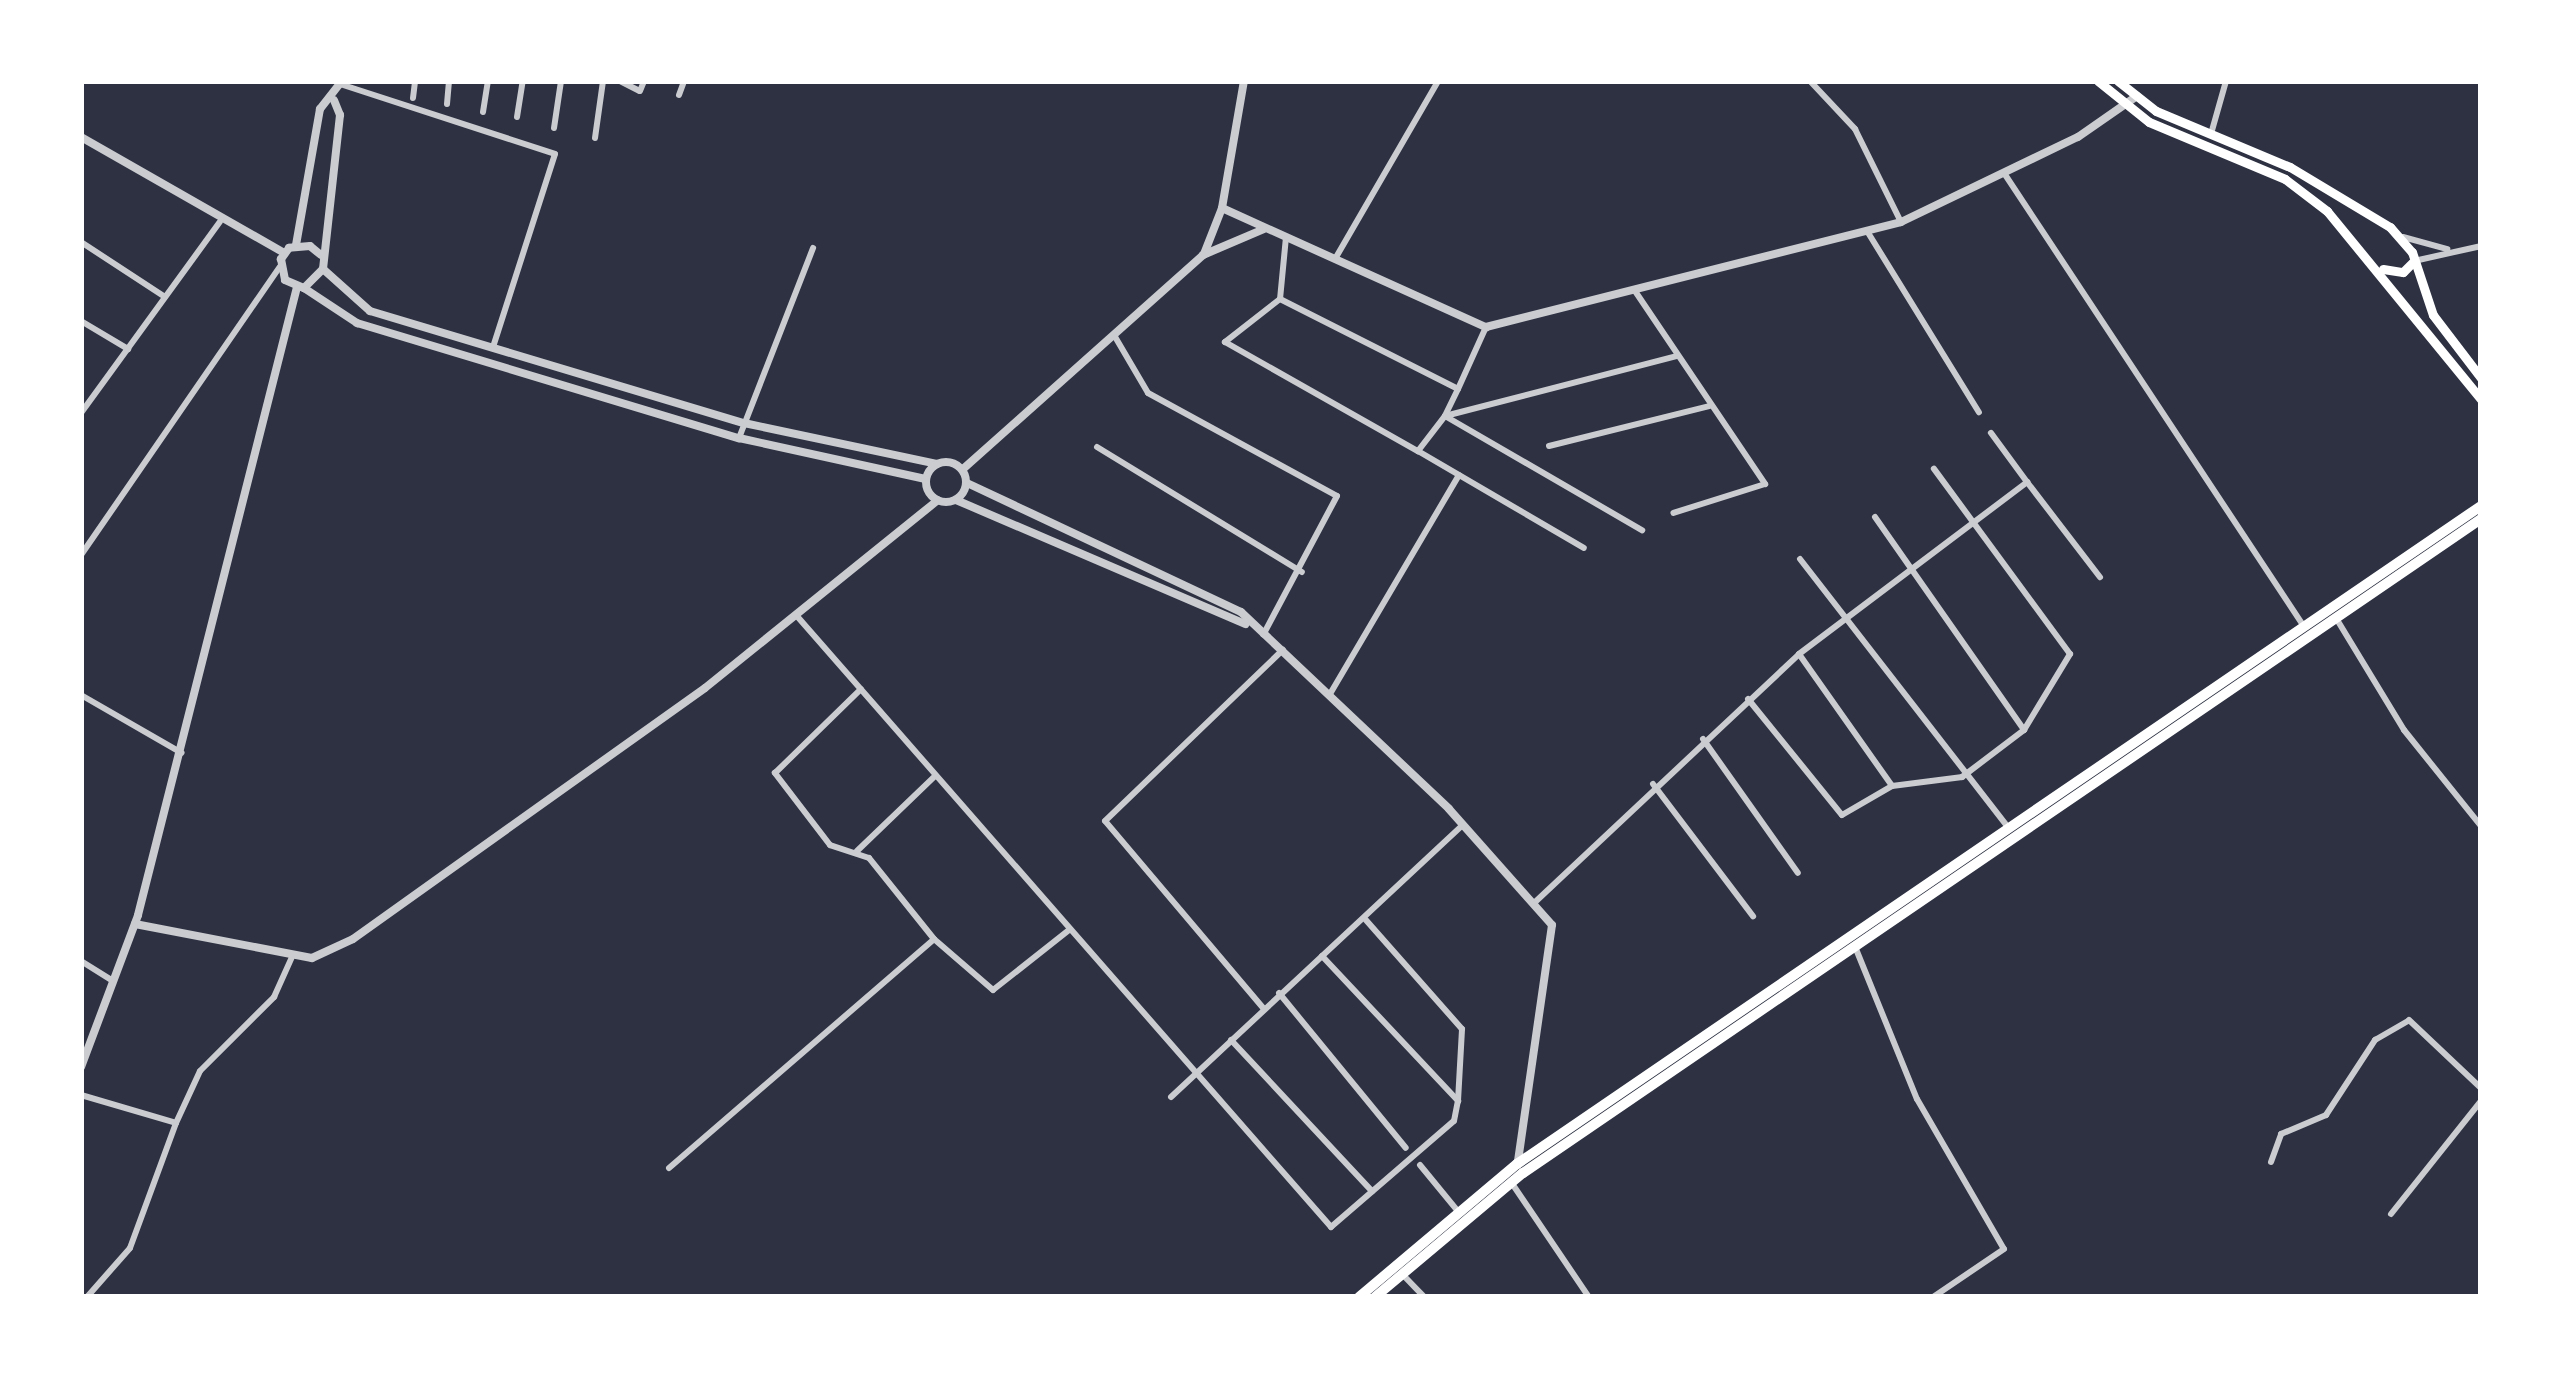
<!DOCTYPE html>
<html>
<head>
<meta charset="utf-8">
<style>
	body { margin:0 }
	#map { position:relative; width:2562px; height:1378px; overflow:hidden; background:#2d3142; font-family:Jost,sans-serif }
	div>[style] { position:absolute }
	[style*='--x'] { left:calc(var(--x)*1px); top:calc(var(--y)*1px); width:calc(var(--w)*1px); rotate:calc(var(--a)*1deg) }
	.minor>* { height:6px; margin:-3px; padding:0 3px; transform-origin:3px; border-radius:3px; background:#caccd0 }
	.tertiary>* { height:8px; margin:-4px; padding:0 4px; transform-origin:4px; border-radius:4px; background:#caccd0 }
	.tertiary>.ring { margin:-4px; padding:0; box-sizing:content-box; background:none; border:8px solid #caccd0; border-radius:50% }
	.secondary>* { height:9px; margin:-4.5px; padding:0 4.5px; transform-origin:4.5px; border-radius:4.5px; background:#fff }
	.primary>* { height:10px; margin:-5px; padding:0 5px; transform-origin:5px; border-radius:5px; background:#fff }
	span { translate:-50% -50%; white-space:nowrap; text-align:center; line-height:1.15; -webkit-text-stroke:9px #fff; paint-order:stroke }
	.frame { position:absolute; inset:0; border:84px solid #fff; pointer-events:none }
</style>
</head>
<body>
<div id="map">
	<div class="minor">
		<div style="--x:220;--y:81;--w:16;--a:0"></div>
		<div style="--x:620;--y:81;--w:22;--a:27"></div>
		<div style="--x:640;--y:91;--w:11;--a:-68"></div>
		<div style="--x:1810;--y:81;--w:66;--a:46.8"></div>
		<div style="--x:1855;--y:129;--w:104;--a:63.7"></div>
		<div style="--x:340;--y:84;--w:226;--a:18"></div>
		<div style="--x:555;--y:154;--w:203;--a:107.8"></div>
		<div style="--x:679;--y:95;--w:15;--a:-70"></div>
		<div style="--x:413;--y:98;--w:17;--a:-83"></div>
		<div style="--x:447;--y:104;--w:23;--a:-85"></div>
		<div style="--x:483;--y:112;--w:31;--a:-81"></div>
		<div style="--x:517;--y:117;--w:36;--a:-81"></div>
		<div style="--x:554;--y:128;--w:48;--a:-81.5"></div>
		<div style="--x:2211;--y:134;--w:55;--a:-74.2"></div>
		<div style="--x:595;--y:138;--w:58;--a:-82"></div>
		<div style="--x:2004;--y:173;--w:542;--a:56.52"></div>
		<div style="--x:1867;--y:231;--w:213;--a:58.3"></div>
		<div style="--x:1286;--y:237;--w:62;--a:95.5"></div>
		<div style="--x:1280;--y:299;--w:199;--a:26.8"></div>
		<div style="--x:1458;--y:389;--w:68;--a:-65.7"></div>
		<div style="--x:2403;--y:237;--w:46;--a:15.3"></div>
		<div style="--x:81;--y:242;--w:100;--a:33.2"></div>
		<div style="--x:1335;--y:259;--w:206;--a:-59.9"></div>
		<div style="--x:2414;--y:261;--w:69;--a:-12.6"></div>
		<div style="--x:1635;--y:291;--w:233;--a:56"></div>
		<div style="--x:1765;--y:484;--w:96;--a:162.5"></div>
		<div style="--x:1280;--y:299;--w:70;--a:142"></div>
		<div style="--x:1225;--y:342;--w:222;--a:29.5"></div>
		<div style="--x:1418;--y:451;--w:44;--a:-52.4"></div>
		<div style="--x:1445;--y:416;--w:240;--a:-14.5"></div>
		<div style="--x:81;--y:321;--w:55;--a:30.8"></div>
		<div style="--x:1114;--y:335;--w:67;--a:59.6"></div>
		<div style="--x:1148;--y:393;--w:215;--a:28.6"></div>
		<div style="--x:1337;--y:496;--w:157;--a:118"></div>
		<div style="--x:1458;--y:389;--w:30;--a:116"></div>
		<div style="--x:1445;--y:416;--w:228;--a:30.1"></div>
		<div style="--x:81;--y:413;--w:236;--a:-54"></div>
		<div style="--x:739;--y:438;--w:204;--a:-68.7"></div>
		<div style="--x:1549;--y:446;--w:165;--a:-14"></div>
		<div style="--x:1097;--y:447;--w:240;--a:31.4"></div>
		<div style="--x:1418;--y:451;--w:192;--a:30.3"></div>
		<div style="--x:2027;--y:482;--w:120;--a:52.5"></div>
		<div style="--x:1875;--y:517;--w:260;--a:55"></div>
		<div style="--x:81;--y:555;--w:350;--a:-55.4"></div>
		<div style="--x:1800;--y:559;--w:338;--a:52.2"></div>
		<div style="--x:796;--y:615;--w:813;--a:48.84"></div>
		<div style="--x:1331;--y:1227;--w:162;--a:-40.8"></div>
		<div style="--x:1454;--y:1121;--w:20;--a:-79"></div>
		<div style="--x:1458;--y:1101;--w:72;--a:-86.8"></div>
		<div style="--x:1462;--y:1029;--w:145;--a:-131.4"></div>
		<div style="--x:2336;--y:618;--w:131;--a:58.7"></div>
		<div style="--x:2404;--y:730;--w:123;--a:51.3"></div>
		<div style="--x:1799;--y:654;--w:161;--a:54.8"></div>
		<div style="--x:1330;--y:694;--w:254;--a:-59.5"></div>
		<div style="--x:81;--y:695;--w:116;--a:29.9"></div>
		<div style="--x:1748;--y:699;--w:149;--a:51"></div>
		<div style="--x:1842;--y:815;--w:58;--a:-30.1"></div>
		<div style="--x:1892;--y:786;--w:71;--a:-7.3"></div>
		<div style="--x:1962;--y:777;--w:78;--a:-37.2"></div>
		<div style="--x:2024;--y:730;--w:89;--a:-58.8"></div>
		<div style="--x:2070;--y:654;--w:230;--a:-126.3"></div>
		<div style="--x:1703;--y:739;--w:164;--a:54.7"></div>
		<div style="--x:1653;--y:784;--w:166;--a:52.9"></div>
		<div style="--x:857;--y:851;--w:107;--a:-43.9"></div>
		<div style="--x:1533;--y:904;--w:365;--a:-43.2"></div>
		<div style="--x:1799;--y:654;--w:286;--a:-37"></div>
		<div style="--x:2027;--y:482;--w:61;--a:-126.3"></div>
		<div style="--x:934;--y:939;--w:78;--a:40.8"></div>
		<div style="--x:993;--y:990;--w:97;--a:-38.3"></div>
		<div style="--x:1856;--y:949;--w:162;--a:67.9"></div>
		<div style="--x:1917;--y:1099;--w:173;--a:59.9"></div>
		<div style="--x:2004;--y:1249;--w:86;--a:145.9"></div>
		<div style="--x:1322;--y:956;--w:199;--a:46.8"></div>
		<div style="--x:81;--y:961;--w:38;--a:32"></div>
		<div style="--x:1279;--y:993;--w:200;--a:50.7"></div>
		<div style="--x:1264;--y:1009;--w:246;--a:-130.2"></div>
		<div style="--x:1105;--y:821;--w:247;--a:-43.9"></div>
		<div style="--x:1231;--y:1040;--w:207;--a:47"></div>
		<div style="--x:81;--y:1095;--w:99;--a:16.4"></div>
		<div style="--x:176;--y:1123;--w:57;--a:-65.2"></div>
		<div style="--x:200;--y:1071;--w:105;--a:-45"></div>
		<div style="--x:274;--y:997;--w:44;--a:-65.8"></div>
		<div style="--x:1171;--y:1097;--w:399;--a:-43"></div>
		<div style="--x:2271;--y:1162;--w:30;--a:-70"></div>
		<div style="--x:2281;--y:1134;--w:49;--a:-22.9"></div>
		<div style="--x:2326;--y:1115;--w:90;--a:-56.8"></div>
		<div style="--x:2375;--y:1040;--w:39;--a:-30"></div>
		<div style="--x:2409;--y:1020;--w:99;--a:43.4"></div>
		<div style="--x:1420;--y:1165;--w:58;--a:50.6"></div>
		<div style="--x:669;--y:1168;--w:350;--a:-40.8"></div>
		<div style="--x:934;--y:939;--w:104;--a:-128.7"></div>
		<div style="--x:869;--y:858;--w:41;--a:-161.6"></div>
		<div style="--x:830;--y:845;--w:91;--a:-127.4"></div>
		<div style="--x:775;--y:773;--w:120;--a:-44.3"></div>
		<div style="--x:1511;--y:1182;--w:139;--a:55.9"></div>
		<div style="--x:2391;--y:1214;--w:144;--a:-51.5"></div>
		<div style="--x:1404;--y:1276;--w:29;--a:46"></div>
		<div style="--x:87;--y:1297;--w:65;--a:-48.7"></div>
		<div style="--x:130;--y:1248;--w:133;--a:-69.8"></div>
	</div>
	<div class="tertiary">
		<div style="--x:81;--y:137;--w:234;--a:29.7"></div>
		<div style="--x:1222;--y:208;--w:290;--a:24.3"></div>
		<div style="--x:1486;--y:327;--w:428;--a:-14.2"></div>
		<div style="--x:1901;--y:222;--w:196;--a:-25.7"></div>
		<div style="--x:2078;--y:137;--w:72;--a:-34.8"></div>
		<div style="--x:296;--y:245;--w:138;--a:-80"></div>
		<div style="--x:320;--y:109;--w:36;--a:-52"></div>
		<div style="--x:1204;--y:254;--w:49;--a:-68.6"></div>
		<div style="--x:1222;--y:208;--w:129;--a:-80.2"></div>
		<div style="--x:321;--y:255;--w:14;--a:-141"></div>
		<div style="--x:310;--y:246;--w:21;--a:175"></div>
		<div style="--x:289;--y:248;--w:14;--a:126"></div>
		<div style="--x:281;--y:259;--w:21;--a:79"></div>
		<div style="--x:285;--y:280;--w:21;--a:23"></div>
		<div style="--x:304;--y:288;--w:27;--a:-45"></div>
		<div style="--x:323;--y:269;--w:155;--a:-83.7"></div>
		<div style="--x:340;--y:115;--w:16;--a:-112"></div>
		<div style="--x:323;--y:269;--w:63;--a:41.8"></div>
		<div style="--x:370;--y:311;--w:390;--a:16.7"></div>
		<div style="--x:744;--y:423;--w:197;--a:12"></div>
		<div style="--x:304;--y:288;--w:64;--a:33.4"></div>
		<div style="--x:357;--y:323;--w:399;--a:16.8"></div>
		<div style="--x:739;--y:438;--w:191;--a:12.4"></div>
		<div class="ring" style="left:926px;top:462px;width:32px;height:32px"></div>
		<div style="--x:963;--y:469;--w:322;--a:-41.7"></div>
		<div style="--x:1203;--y:255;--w:66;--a:-23.1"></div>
		<div style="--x:967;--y:483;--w:303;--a:25.2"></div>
		<div style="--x:1241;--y:612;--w:286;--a:43.4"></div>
		<div style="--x:1449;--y:809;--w:155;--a:48.4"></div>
		<div style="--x:1552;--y:925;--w:239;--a:98.2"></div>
		<div style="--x:956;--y:500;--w:315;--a:23.2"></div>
		<div style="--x:135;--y:924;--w:180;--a:10.9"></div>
		<div style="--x:312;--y:958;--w:45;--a:-24.9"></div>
		<div style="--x:353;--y:939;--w:432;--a:-35.5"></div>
		<div style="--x:705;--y:688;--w:299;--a:-38.9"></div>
		<div style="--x:81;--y:1067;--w:162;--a:-69.4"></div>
		<div style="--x:138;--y:915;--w:648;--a:-75.79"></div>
	</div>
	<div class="secondary">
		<div style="--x:2098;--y:81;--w:65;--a:38.8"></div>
		<div style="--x:2149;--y:122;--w:147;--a:22.7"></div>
		<div style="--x:2285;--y:179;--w:53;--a:37.3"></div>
		<div style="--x:2327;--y:211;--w:243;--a:50.7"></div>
		<div style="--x:2118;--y:81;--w:48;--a:38.3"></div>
		<div style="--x:2156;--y:111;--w:145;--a:22.7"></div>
		<div style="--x:2290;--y:167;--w:117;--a:31"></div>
		<div style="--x:2390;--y:227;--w:33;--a:49"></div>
		<div style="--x:2412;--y:252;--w:66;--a:71.6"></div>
		<div style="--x:2433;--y:315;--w:79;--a:52.7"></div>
		<div style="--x:2383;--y:269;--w:20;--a:9"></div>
		<div style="--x:2403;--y:272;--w:16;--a:-45"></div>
	</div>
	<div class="primary">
		<div style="--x:1359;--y:1297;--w:207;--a:-40.1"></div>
		<div style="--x:1517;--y:1164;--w:1167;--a:-34.32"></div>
		<div style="--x:1375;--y:1297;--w:193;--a:-40"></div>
		<div style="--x:1523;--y:1173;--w:1160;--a:-34.32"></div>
	</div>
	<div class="frame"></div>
</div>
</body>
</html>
